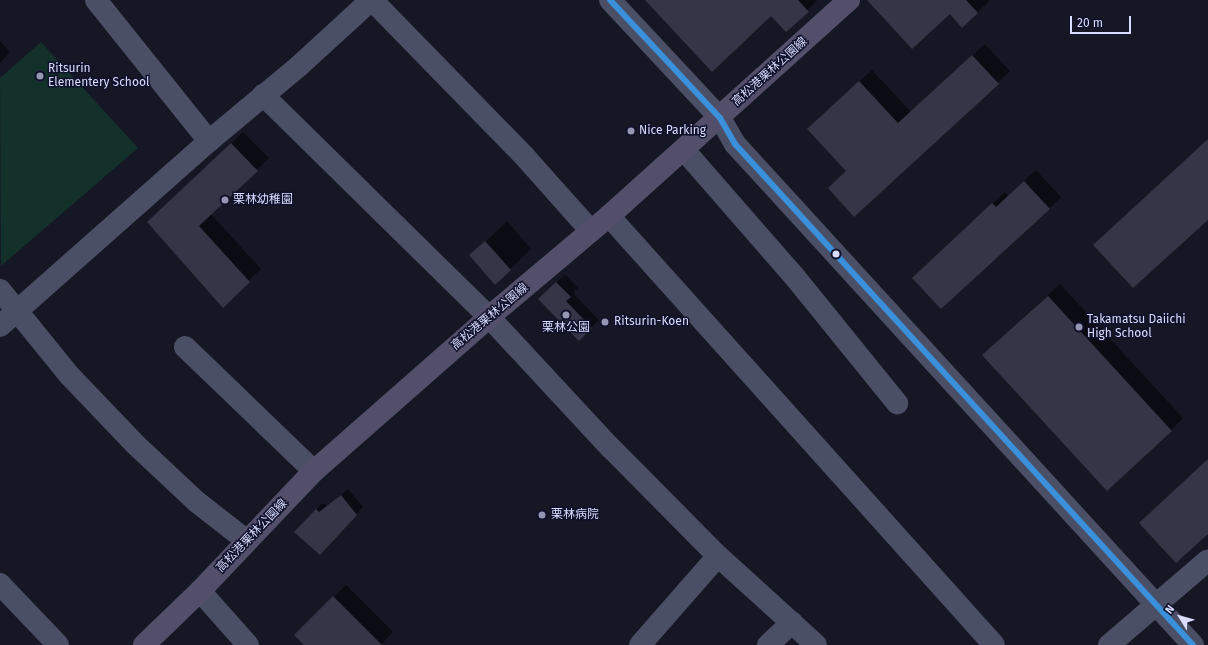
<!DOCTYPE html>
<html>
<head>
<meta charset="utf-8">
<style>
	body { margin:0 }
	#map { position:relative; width:1208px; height:645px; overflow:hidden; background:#161724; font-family:"Fira Sans","Noto Sans JP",sans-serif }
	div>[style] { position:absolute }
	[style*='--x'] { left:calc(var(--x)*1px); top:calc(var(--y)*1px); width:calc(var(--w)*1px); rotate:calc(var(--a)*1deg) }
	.green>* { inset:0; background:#13302b }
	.shadow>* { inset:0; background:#0007 }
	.building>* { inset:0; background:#343546 }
	.minor>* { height:22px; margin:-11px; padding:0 11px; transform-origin:11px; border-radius:11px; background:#4b4f65 }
	.major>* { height:22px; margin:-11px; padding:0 11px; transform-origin:11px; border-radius:11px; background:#534f6b }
	.bus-1>* { height:6px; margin:-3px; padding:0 3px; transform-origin:3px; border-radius:3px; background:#3a90db }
	.dots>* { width:11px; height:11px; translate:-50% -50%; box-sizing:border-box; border:2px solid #10112a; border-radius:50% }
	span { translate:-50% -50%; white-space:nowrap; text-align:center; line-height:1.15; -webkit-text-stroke:3px #10112a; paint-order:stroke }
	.poi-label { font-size:12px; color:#d9dcff }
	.left { translate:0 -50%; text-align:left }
	.street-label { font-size:12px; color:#d9dcff }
	.north { position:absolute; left:1160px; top:597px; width:40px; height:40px; -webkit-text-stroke:3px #10112a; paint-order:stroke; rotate:307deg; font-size:11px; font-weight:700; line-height:16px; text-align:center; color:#d9dcff }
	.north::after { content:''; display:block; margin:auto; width:14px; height:18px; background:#d9dcff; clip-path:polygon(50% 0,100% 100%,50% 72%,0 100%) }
	.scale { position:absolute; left:1070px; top:16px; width:61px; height:18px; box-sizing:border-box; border:2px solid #d9dcff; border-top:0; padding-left:5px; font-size:12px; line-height:14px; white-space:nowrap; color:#d9dcff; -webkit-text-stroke:3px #10112a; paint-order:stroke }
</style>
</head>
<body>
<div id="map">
	<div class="green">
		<div style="clip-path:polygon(41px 42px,138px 148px,1px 266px,0 78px)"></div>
	</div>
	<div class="shadow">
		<div style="clip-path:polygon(653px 0,816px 0,817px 1px,786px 31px,771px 14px)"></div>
		<div style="clip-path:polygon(880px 0,989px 0,989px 1px,977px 13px,950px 13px)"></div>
		<div style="clip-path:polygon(0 41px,10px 52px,0 63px)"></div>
		<div style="clip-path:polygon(985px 44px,1010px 71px,854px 216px,847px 171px,820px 117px,872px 70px,911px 112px)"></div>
		<div style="clip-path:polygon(243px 132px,269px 158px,211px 214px,261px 269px,223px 306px,160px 210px)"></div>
		<div style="clip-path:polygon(1036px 170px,1061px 197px,1049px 209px,913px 278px,1005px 192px,1008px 196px)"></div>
		<div style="clip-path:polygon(507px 221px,531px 249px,496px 283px,471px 256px)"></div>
		<div style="clip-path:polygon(565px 274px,578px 288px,573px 293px,599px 320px,579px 340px,540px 299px)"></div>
		<div style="clip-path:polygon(1060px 284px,1183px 418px,1171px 430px,996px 344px)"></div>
		<div style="clip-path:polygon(348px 489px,363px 507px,327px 547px,316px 509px,323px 503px,327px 506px)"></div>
		<div style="clip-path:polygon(346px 585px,393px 632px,381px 645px,306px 645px,296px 635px)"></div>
	</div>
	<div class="building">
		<div style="clip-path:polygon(645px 0,798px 0,809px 12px,786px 32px,771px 16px,712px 72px)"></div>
		<div style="clip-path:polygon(867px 0,966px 0,978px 13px,962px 28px,950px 14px,912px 49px)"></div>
		<div style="clip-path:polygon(972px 55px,999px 84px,854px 217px,828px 188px,846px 171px,807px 129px,859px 81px,898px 123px)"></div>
		<div style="clip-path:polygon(1208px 139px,1208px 220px,1133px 288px,1093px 245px)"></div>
		<div style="clip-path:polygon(231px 143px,258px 171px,199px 226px,250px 282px,223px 308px,147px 222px)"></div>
		<div style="clip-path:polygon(1024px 181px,1050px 209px,941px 309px,912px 278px,992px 203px,996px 207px)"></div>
		<div style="clip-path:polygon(485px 241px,511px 270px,495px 285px,469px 255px)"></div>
		<div style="clip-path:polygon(556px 282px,571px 297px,566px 301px,592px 328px,579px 341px,538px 299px)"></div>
		<div style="clip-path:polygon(1048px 296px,1172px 431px,1107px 491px,982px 355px)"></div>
		<div style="clip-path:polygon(1208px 459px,1208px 534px,1176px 563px,1139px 523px)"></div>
		<div style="clip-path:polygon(341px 495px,357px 515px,320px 555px,294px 532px,316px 509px,319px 512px)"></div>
		<div style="clip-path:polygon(333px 596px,382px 645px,304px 645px,294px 635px)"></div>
	</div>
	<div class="minor">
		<div style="--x:96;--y:0;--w:181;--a:51.3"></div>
		<div style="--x:372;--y:0;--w:219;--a:45.7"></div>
		<div style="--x:525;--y:157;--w:99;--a:48.3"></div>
		<div style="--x:610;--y:0;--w:161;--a:47"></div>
		<div style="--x:720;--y:118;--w:30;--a:60"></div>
		<div style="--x:735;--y:144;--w:679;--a:47.57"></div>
		<div style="--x:263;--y:95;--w:317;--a:44.5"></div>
		<div style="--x:489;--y:317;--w:178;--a:47.1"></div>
		<div style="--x:610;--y:447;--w:153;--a:45.3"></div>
		<div style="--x:718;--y:556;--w:132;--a:42.2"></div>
		<div style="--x:684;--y:150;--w:167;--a:48.9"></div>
		<div style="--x:794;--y:276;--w:164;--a:51"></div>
		<div style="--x:609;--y:216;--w:576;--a:48.09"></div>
		<div style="--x:0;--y:290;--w:111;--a:50.9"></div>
		<div style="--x:70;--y:376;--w:95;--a:46.3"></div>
		<div style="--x:136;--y:445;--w:83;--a:43.1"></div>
		<div style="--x:197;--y:502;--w:63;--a:38"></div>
		<div style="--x:0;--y:326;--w:279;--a:-41.5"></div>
		<div style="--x:209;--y:141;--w:117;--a:-39.8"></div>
		<div style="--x:299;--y:66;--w:98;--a:-42.5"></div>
		<div style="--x:185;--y:347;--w:179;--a:43.9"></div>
		<div style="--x:0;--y:584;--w:84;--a:46.4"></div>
		<div style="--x:200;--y:591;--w:72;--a:48.4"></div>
		<div style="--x:640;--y:645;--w:118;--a:-48.8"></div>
		<div style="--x:768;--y:645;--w:33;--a:-43"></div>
		<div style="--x:1109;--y:645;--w:130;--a:-40.6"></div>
	</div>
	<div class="major">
		<div style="--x:144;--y:645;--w:78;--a:-44"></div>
		<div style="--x:200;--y:591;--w:166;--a:-46.5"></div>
		<div style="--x:314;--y:471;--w:233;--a:-41.3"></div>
		<div style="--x:489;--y:317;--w:157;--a:-40.1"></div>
		<div style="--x:609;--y:216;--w:323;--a:-42"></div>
	</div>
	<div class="bus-1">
		<div style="--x:610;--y:0;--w:161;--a:47"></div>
		<div style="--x:720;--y:118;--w:30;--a:60"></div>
		<div style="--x:735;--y:144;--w:679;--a:47.57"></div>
	</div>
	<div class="dots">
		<div style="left:40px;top:76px;background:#9597b2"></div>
		<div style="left:631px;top:131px;background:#9597b2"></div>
		<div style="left:225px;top:200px;background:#9597b2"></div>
		<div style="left:836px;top:254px;background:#d9dcff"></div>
		<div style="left:566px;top:315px;background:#9597b2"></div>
		<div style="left:605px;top:322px;background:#9597b2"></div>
		<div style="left:1079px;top:327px;background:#9597b2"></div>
		<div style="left:542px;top:515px;background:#9597b2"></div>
	</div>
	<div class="poi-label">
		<span class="left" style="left:48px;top:76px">Ritsurin<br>Elementery School</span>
		<span class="left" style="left:639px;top:131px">Nice Parking</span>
		<span class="left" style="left:233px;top:200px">栗林幼稚園</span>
		<span class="left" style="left:1087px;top:327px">Takamatsu Daiichi<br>High School</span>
		<span class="left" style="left:614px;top:322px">Ritsurin-Koen</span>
		<span style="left:566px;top:328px">栗林公園</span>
		<span class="left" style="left:551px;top:515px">栗林病院</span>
	</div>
	<div class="street-label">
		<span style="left:770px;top:72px;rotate:-42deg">高松港栗林公園線</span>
		<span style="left:490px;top:317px;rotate:-40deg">高松港栗林公園線</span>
		<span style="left:252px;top:536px;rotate:-46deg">高松港栗林公園線</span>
	</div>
	<div class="north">N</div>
	<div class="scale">20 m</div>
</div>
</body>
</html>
